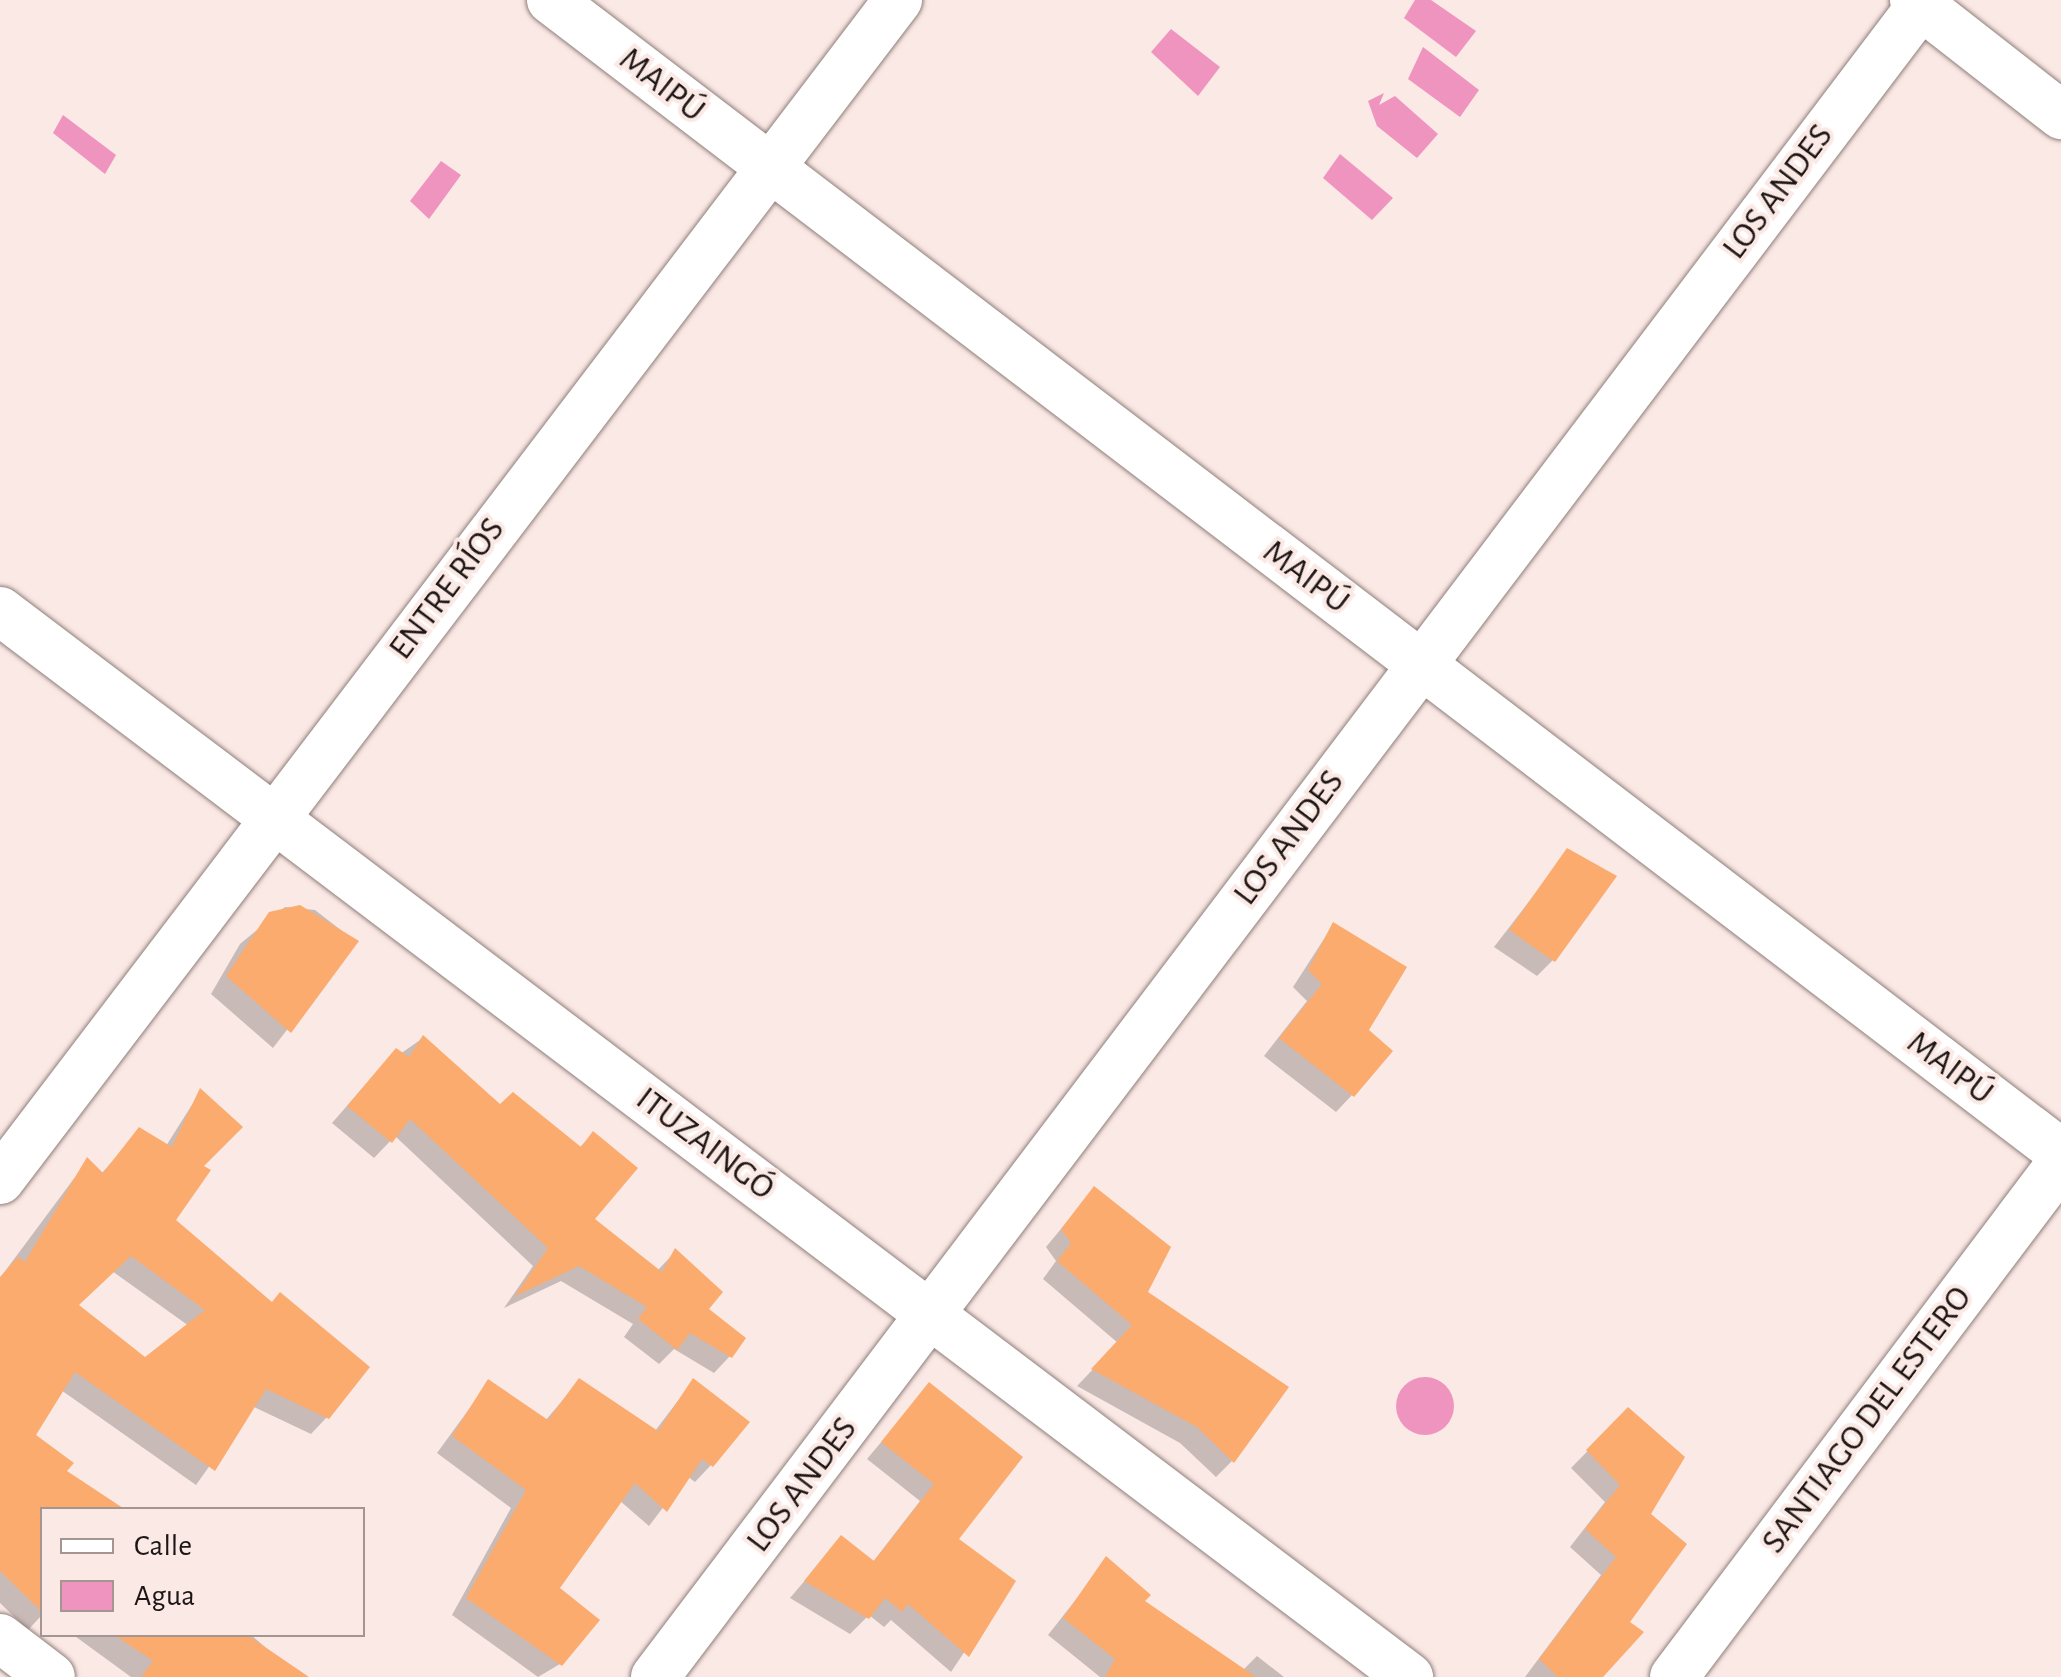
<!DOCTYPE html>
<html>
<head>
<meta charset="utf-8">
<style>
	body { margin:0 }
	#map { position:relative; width:2061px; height:1677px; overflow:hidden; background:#fbe9e5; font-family:"Alegreya Sans",sans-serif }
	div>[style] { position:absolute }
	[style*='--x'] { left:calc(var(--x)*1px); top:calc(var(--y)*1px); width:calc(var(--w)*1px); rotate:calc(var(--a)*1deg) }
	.water>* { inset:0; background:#ef93bf }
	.round { border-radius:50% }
	.shadow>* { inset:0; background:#0003 }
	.building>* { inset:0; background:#fbab6d }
	.roads { filter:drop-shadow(0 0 2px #8e7f7b) drop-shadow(0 0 2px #8e7f7b) }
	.street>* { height:48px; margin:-24px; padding:0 24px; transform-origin:24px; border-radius:24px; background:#fff }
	span { translate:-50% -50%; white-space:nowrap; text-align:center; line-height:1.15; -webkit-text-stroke:8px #fbe9e5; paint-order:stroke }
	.street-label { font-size:35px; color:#1c1615 }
	.legend { position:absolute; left:40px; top:1507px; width:325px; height:130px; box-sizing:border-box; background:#fbe9e5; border:2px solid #a29592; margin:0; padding:12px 18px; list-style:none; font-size:30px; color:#1c1615 }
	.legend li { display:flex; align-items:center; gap:20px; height:50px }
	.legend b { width:50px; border:2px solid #a29592 }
</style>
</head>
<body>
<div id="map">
	<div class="water">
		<div style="clip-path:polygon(1415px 0,1431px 0,1476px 31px,1456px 57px,1404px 18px)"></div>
		<div style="clip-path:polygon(1171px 29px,1220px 67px,1198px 96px,1151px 52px)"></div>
		<div style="clip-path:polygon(1423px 47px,1479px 90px,1460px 117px,1408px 79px)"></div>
		<div style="clip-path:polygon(1384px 93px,1379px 105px,1395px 96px,1438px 134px,1417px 158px,1377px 126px,1368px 101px)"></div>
		<div style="clip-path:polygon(63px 115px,116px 155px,105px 174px,53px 133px)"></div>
		<div style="clip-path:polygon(1340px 154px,1393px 198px,1372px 220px,1323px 178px)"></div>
		<div style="clip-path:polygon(441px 161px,461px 175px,429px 219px,410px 201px)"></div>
		<div class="round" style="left:1396px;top:1377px;width:58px;height:58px"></div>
	</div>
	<div class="shadow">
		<div style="clip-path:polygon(1568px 851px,1553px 960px,1537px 976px,1494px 947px)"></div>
		<div style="clip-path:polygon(285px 907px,315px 910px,355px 941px,273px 1048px,211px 994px,240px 944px)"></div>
		<div style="clip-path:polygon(1333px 925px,1366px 1030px,1352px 1095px,1336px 1112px,1264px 1056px,1307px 1001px,1293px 987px)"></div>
		<div style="clip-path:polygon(423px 1038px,500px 1107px,579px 1148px,593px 1134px,591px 1219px,657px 1271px,675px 1252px,730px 1356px,714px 1373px,674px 1349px,659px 1364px,624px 1337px,633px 1324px,561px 1281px,504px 1308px,533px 1266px,395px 1136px,374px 1158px,332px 1123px,380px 1068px)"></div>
		<div style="clip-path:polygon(evenodd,200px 1092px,200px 1166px,173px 1220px,327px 1417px,311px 1434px,252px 1406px,196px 1485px,61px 1390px,33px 1435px,42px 1615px,28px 1630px,0 1603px,0 1278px,87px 1161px,101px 1174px,140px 1130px,166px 1146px,200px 1092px,112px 1271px,189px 1326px,145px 1360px,76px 1306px,112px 1271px)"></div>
		<div style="clip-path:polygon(1094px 1189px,1232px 1461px,1216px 1477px,1180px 1443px,1077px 1386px,1118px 1343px,1043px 1279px,1056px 1261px,1046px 1247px)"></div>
		<div style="clip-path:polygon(579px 1381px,655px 1431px,693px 1381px,711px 1465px,695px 1482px,687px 1476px,649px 1526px,619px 1500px,556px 1588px,560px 1664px,538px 1677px,452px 1615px,511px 1508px,437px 1453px,488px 1383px,545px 1421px)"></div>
		<div style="clip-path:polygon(929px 1385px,956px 1539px,1012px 1581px,951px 1672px,891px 1620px,884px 1627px,869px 1615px,850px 1634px,790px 1598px,841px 1538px,872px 1563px,920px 1501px,867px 1459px)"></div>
		<div style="clip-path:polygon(1628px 1410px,1626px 1623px,1600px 1677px,1525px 1677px,1601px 1575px,1570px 1547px,1605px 1502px,1571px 1468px)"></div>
		<div style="clip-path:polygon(1107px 1560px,1141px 1602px,1242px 1671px,1257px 1656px,1284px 1677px,1100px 1677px,1048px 1635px)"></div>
		<div style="clip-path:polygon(72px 1634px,250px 1634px,300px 1677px,131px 1677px)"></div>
	</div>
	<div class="building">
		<div style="clip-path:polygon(1567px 848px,1617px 876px,1555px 962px,1509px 930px)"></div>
		<div style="clip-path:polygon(300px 905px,359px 941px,291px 1033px,226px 976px,269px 912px)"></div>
		<div style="clip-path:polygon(1333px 922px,1407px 967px,1369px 1030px,1393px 1051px,1354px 1097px,1279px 1038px,1322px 984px,1308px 970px)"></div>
		<div style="clip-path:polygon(423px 1035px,500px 1104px,513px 1092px,581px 1147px,593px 1131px,638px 1168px,595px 1219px,662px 1272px,675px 1248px,723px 1292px,709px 1309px,746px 1338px,732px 1358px,690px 1333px,677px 1350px,638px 1319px,647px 1307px,579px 1266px,515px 1296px,548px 1248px,410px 1119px,392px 1143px,347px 1106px,396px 1048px,409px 1057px)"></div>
		<div style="clip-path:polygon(evenodd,200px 1088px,243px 1127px,204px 1166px,211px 1170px,176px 1220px,272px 1302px,280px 1292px,370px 1367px,329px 1419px,266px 1389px,215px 1471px,75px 1372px,36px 1435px,74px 1463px,67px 1471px,126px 1510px,42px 1510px,42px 1612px,0 1571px,0 1277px,18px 1257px,25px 1262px,87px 1157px,103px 1173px,139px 1127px,172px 1147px,200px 1088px,131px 1256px,205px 1310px,145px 1357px,79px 1305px,131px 1256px)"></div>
		<div style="clip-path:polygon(1094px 1186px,1171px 1247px,1148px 1292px,1289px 1387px,1234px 1463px,1197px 1427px,1091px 1369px,1132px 1325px,1057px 1261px,1071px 1243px,1061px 1229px)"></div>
		<div style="clip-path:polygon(579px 1378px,658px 1431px,693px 1378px,750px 1422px,713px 1467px,702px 1459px,667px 1512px,635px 1483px,560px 1588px,600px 1620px,562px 1666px,466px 1598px,526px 1490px,452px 1436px,488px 1379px,548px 1420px)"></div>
		<div style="clip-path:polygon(929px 1382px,1023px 1457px,959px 1539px,1016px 1581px,969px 1657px,908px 1604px,902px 1612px,885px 1598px,869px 1619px,804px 1581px,841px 1535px,874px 1561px,934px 1484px,881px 1442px)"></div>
		<div style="clip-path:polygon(1628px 1407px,1685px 1457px,1651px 1514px,1687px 1544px,1630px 1622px,1644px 1632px,1603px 1677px,1558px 1677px,1539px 1659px,1616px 1557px,1585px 1529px,1620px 1485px,1586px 1450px)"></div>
		<div style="clip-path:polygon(1106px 1556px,1151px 1595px,1145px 1601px,1256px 1677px,1105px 1677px,1115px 1659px,1063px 1618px)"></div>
		<div style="clip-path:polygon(113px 1634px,246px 1634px,309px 1677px,141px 1677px,153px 1661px)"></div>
	</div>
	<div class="roads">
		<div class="street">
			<div style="--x:551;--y:0;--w:1900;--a:37.36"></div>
			<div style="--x:1914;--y:0;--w:187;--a:38"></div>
			<div style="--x:0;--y:611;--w:1767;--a:37.11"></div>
			<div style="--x:0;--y:1180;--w:1483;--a:-52.73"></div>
			<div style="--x:0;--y:1638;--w:64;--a:37.4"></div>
			<div style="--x:655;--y:1677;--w:2104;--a:-52.86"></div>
			<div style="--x:1674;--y:1677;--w:643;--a:-53.02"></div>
		</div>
	</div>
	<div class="street-label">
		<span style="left:662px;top:85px;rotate:38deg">MAIPÚ</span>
		<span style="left:1778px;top:192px;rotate:-53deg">LOS ANDES</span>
		<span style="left:1306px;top:577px;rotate:37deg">MAIPÚ</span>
		<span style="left:447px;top:589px;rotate:-53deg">ENTRE RÍOS</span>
		<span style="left:1289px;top:838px;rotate:-53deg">LOS ANDES</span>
		<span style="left:1950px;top:1068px;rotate:37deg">MAIPÚ</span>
		<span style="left:705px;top:1144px;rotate:37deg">ITUZAINGÓ</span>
		<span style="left:1867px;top:1420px;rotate:-53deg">SANTIAGO DEL ESTERO</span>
		<span style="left:802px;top:1485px;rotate:-53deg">LOS ANDES</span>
	</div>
	<ul class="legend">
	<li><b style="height:12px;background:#fff"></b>Calle</li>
	<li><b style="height:28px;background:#ef93bf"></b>Agua</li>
	</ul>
</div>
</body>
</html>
